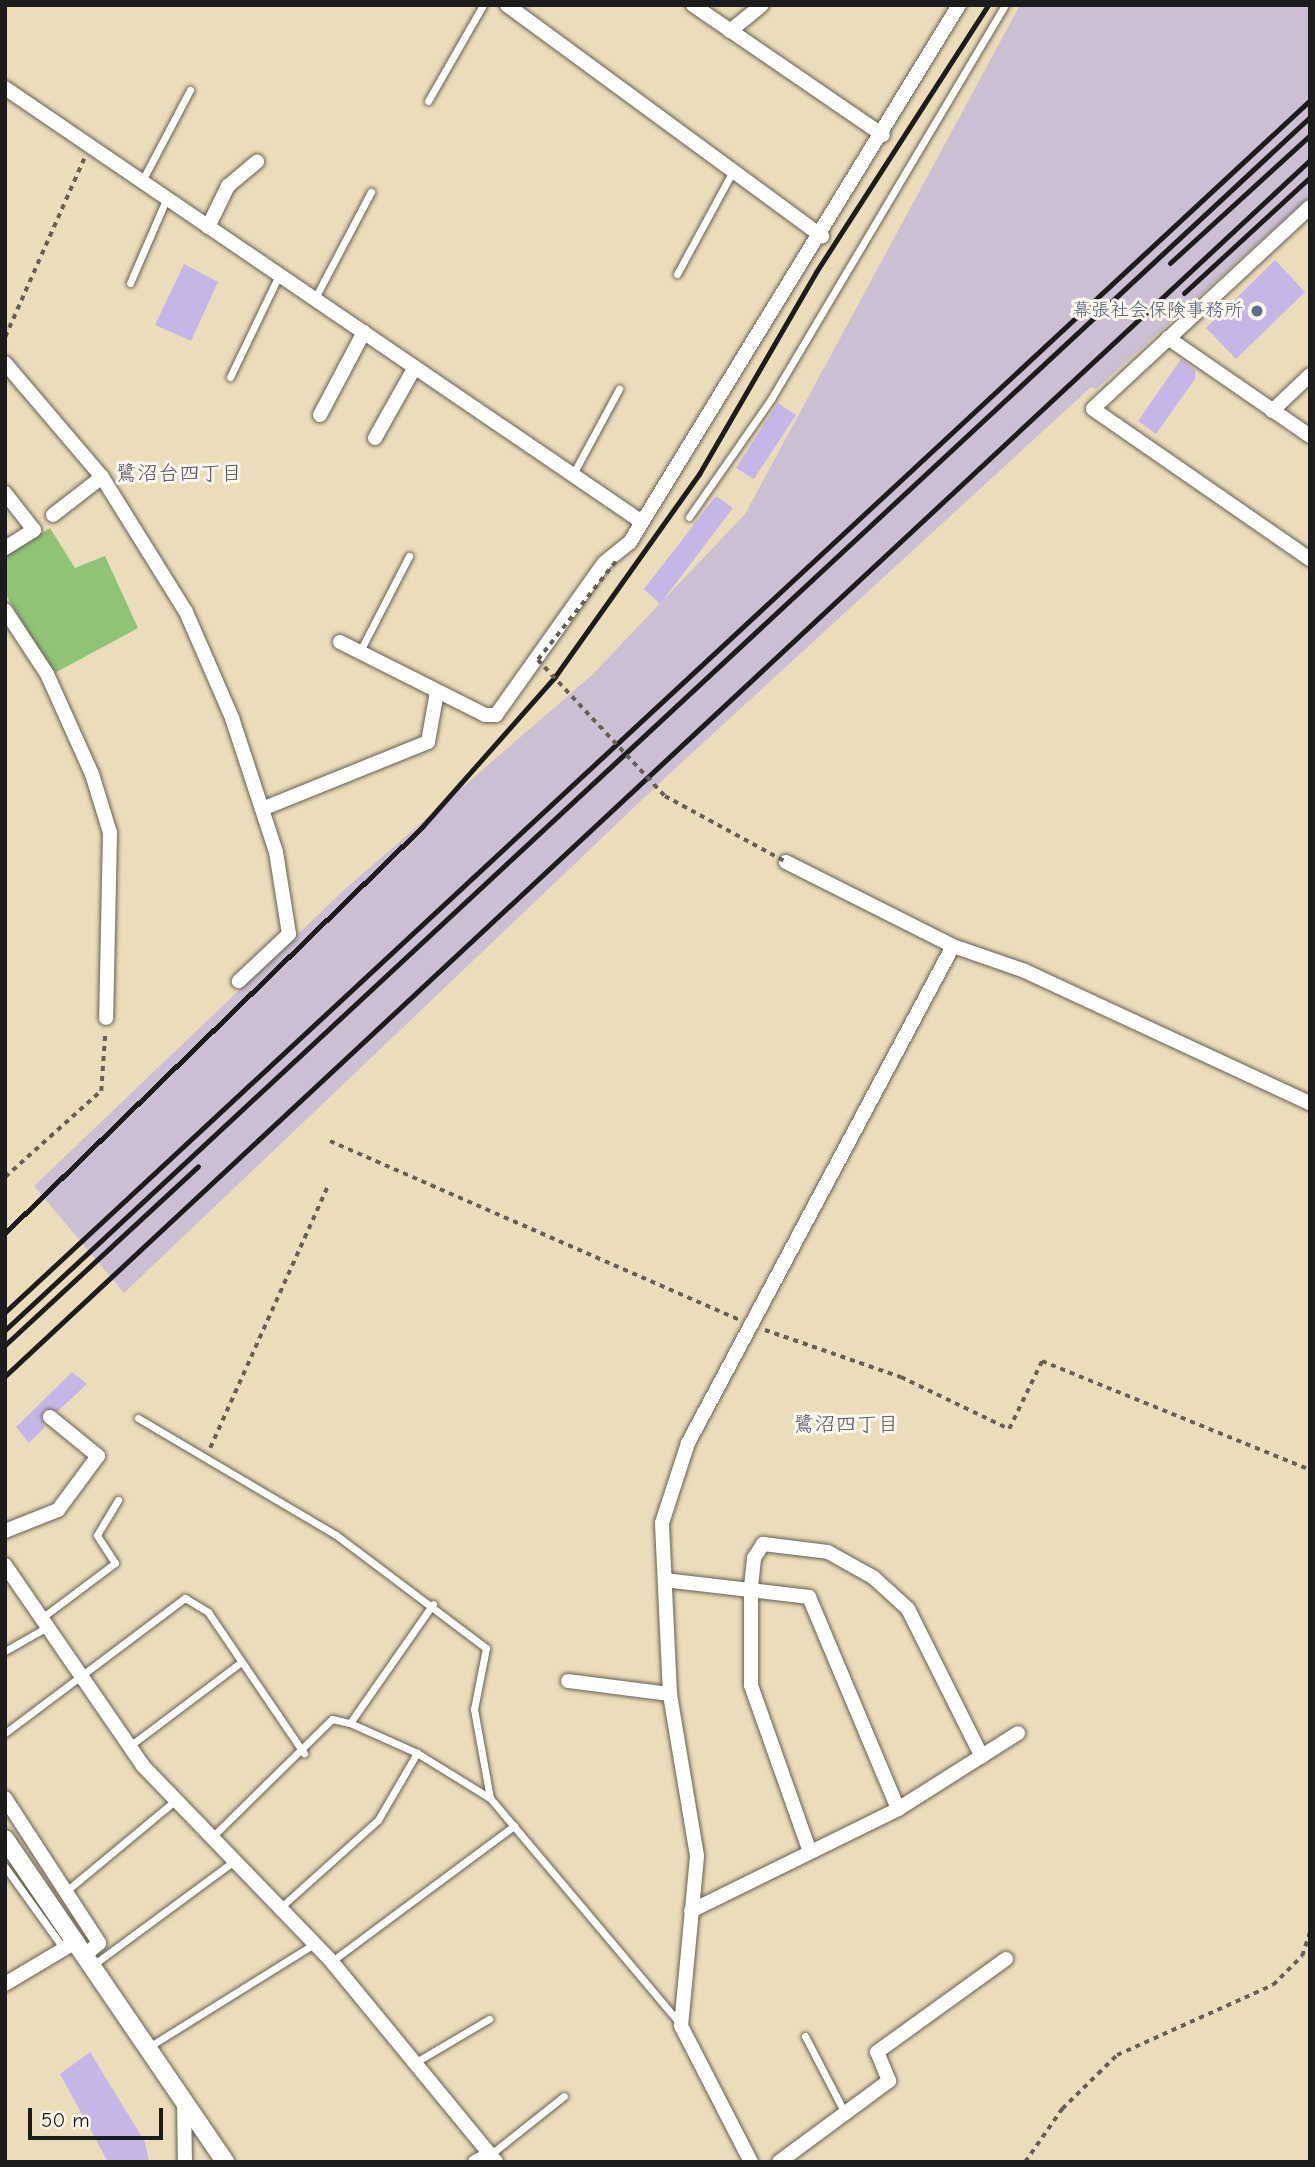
<!DOCTYPE html>
<html>
<head>
<meta charset="utf-8">
<style>
	body { margin:0 }
	#map { position:relative; width:1315px; height:2167px; overflow:hidden; background:#ecddba; font-family:"Comic Neue","Klee One",sans-serif }
	div>[style] { position:absolute }
	[style*='--x'] { left:calc(var(--x)*1px); top:calc(var(--y)*1px); width:calc(var(--w)*1px); rotate:calc(var(--a)*1deg) }
	.industrial>* { inset:0; background:#ccbfd4 }
	.green>* { inset:0; background:#8fc476 }
	.building>* { inset:0; background:#c6b6e7 }
	.path>* { height:3.5px; margin-top:-1.75px; transform-origin:0; background:repeating-linear-gradient(90deg,#656053 0 5px,transparent 0 10px) }
	.roads { filter:drop-shadow(0 0 2px #656053) drop-shadow(0 0 2px #656053) }
	.service>* { height:7px; margin:-3.5px; padding:0 3.5px; transform-origin:3.5px; border-radius:3.5px; background:#fff }
	.minor>* { height:14px; margin:-7px; padding:0 7px; transform-origin:7px; border-radius:7px; background:#fff }
	.tertiary>* { height:18px; margin:-9px; padding:0 9px; transform-origin:9px; border-radius:9px; background:#fff }
	.rail>* { height:5px; margin:-2.5px; padding:0 2.5px; transform-origin:2.5px; border-radius:2.5px; background:#1c1c1c }
	.path-bridge>* { height:3.5px; margin-top:-1.75px; transform-origin:0; background:repeating-linear-gradient(90deg,#656053 0 5px,transparent 0 10px) }
	.dots>* { width:19px; height:19px; translate:-50% -50%; box-sizing:border-box; border:4px solid #fbf7ec; border-radius:50% }
	span { translate:-50% -50%; white-space:nowrap; text-align:center; line-height:1.15; -webkit-text-stroke:6px #fbf7ec; paint-order:stroke }
	.service-label { font-size:19px; color:#4e5e75 }
	.right { translate:-100% -50%; text-align:right }
	.neighbourhood-label { font-size:21px; color:#585263 }
	.frame { position:absolute; inset:0; border:7px solid #1c1c1c; pointer-events:none }
	.scale { position:absolute; left:28px; top:2108px; width:135px; height:32px; box-sizing:border-box; border:4px solid #1c1c1c; border-top:0; padding-left:9px; font-size:21px; line-height:24px; white-space:nowrap; color:#1c1c1c; -webkit-text-stroke:5px #fbf7ec; paint-order:stroke }
</style>
</head>
<body>
<div id="map">
	<div class="industrial">
		<div style="clip-path:polygon(1020px 5px,1310px 5px,1310px 196px,1096px 389px,1091px 387px,667px 776px,124px 1293px,34px 1186px,345px 889px,592px 675px,745px 514px)"></div>
	</div>
	<div class="green">
		<div style="clip-path:polygon(50px 528px,75px 568px,105px 556px,138px 628px,53px 674px,5px 593px,5px 556px)"></div>
	</div>
	<div class="building">
		<div style="clip-path:polygon(1275px 260px,1305px 292px,1236px 359px,1206px 328px)"></div>
		<div style="clip-path:polygon(184px 264px,218px 282px,191px 341px,155px 325px)"></div>
		<div style="clip-path:polygon(1181px 359px,1195px 370px,1195px 379px,1156px 434px,1138px 421px)"></div>
		<div style="clip-path:polygon(778px 403px,796px 415px,754px 479px,736px 468px)"></div>
		<div style="clip-path:polygon(716px 496px,733px 508px,660px 604px,644px 589px)"></div>
		<div style="clip-path:polygon(72px 1372px,87px 1384px,58px 1411px,43px 1410px,44px 1428px,29px 1443px,16px 1427px)"></div>
		<div style="clip-path:polygon(90px 2052px,145px 2142px,149px 2162px,108px 2162px,60px 2074px)"></div>
	</div>
	<div class="path">
		<div style="--x:5;--y:337;--w:195;--a:-66.1"></div>
		<div style="--x:330;--y:1141;--w:446;--a:23.6"></div>
		<div style="--x:5;--y:1177;--w:129;--a:-41.9"></div>
		<div style="--x:101;--y:1091;--w:57;--a:-86"></div>
		<div style="--x:765;--y:1330;--w:144;--a:19.1"></div>
		<div style="--x:901;--y:1377;--w:120;--a:25.7"></div>
		<div style="--x:1009;--y:1429;--w:76;--a:-64.1"></div>
		<div style="--x:1042;--y:1361;--w:289;--a:22.1"></div>
		<div style="--x:210;--y:1448;--w:287;--a:-65.8"></div>
		<div style="--x:1025;--y:2162;--w:65;--a:-55.1"></div>
		<div style="--x:1062;--y:2109;--w:77;--a:-44.5"></div>
		<div style="--x:1117;--y:2055;--w:171;--a:-24.2"></div>
		<div style="--x:1273;--y:1985;--w:41;--a:-45"></div>
		<div style="--x:1302;--y:1956;--w:25;--a:-72"></div>
	</div>
	<div class="roads">
		<div class="service">
			<div style="--x:428;--y:101;--w:111;--a:-60.2"></div>
			<div style="--x:142;--y:181;--w:103;--a:-62.2"></div>
			<div style="--x:677;--y:274;--w:117;--a:-61.5"></div>
			<div style="--x:130;--y:283;--w:90;--a:-66.6"></div>
			<div style="--x:315;--y:298;--w:120;--a:-62.2"></div>
			<div style="--x:230;--y:377;--w:113;--a:-64.3"></div>
			<div style="--x:573;--y:474;--w:97;--a:-61.6"></div>
			<div style="--x:689;--y:517;--w:144;--a:-55.2"></div>
			<div style="--x:771;--y:399;--w:458;--a:-59.3"></div>
			<div style="--x:360;--y:651;--w:107;--a:-62.7"></div>
			<div style="--x:138;--y:1418;--w:230;--a:30.6"></div>
			<div style="--x:336;--y:1535;--w:188;--a:37"></div>
			<div style="--x:486;--y:1648;--w:62;--a:101.1"></div>
			<div style="--x:474;--y:1709;--w:90;--a:79.8"></div>
			<div style="--x:43;--y:1617;--w:90;--a:-36.9"></div>
			<div style="--x:115;--y:1563;--w:33;--a:-123"></div>
			<div style="--x:97;--y:1535;--w:41;--a:-59"></div>
			<div style="--x:5;--y:1651;--w:51;--a:-29.6"></div>
			<div style="--x:350;--y:1723;--w:145;--a:-55.1"></div>
			<div style="--x:5;--y:1733;--w:225;--a:-36.9"></div>
			<div style="--x:185;--y:1598;--w:27;--a:31"></div>
			<div style="--x:208;--y:1612;--w:171;--a:55.8"></div>
			<div style="--x:131;--y:1745;--w:138;--a:-37"></div>
			<div style="--x:212;--y:1837;--w:168;--a:-44.5"></div>
			<div style="--x:332;--y:1719;--w:18;--a:13"></div>
			<div style="--x:350;--y:1723;--w:73;--a:24.1"></div>
			<div style="--x:417;--y:1753;--w:86;--a:31.7"></div>
			<div style="--x:490;--y:1798;--w:297;--a:49.9"></div>
			<div style="--x:5;--y:1867;--w:101;--a:54.3"></div>
			<div style="--x:65;--y:1892;--w:146;--a:-39.7"></div>
			<div style="--x:281;--y:1907;--w:130;--a:-41.9"></div>
			<div style="--x:378;--y:1820;--w:78;--a:-59.8"></div>
			<div style="--x:332;--y:1961;--w:227;--a:-36.6"></div>
			<div style="--x:93;--y:1965;--w:175;--a:-36.4"></div>
			<div style="--x:805;--y:2036;--w:89;--a:62.6"></div>
			<div style="--x:147;--y:2048;--w:197;--a:-31.9"></div>
			<div style="--x:416;--y:2062;--w:85;--a:-30.5"></div>
			<div style="--x:491;--y:2154;--w:93;--a:-38.5"></div>
		</div>
		<div class="minor">
			<div style="--x:507;--y:5;--w:391;--a:36.3"></div>
			<div style="--x:693;--y:5;--w:230;--a:34.4"></div>
			<div style="--x:730;--y:31;--w:41;--a:-39.1"></div>
			<div style="--x:5;--y:88;--w:771;--a:34.27"></div>
			<div style="--x:1310;--y:207;--w:296;--a:137.1"></div>
			<div style="--x:1093;--y:409;--w:264;--a:34.7"></div>
			<div style="--x:208;--y:227;--w:46;--a:-64"></div>
			<div style="--x:228;--y:186;--w:38;--a:-40"></div>
			<div style="--x:1168;--y:338;--w:173;--a:34.6"></div>
			<div style="--x:5;--y:363;--w:150;--a:49.6"></div>
			<div style="--x:102;--y:477;--w:159;--a:58.1"></div>
			<div style="--x:186;--y:612;--w:116;--a:66.5"></div>
			<div style="--x:232;--y:718;--w:141;--a:71.8"></div>
			<div style="--x:276;--y:852;--w:83;--a:81"></div>
			<div style="--x:289;--y:934;--w:69;--a:136.8"></div>
			<div style="--x:1272;--y:411;--w:52;--a:-43.5"></div>
			<div style="--x:320;--y:415;--w:94;--a:-62.1"></div>
			<div style="--x:375;--y:438;--w:81;--a:-60.6"></div>
			<div style="--x:5;--y:493;--w:47;--a:51.9"></div>
			<div style="--x:34;--y:530;--w:34;--a:148"></div>
			<div style="--x:53;--y:515;--w:62;--a:-37.8"></div>
			<div style="--x:5;--y:610;--w:77;--a:56.7"></div>
			<div style="--x:47;--y:674;--w:110;--a:65.8"></div>
			<div style="--x:92;--y:774;--w:62;--a:73"></div>
			<div style="--x:110;--y:833;--w:185;--a:91.2"></div>
			<div style="--x:340;--y:642;--w:162;--a:26.7"></div>
			<div style="--x:485;--y:715;--w:11;--a:0"></div>
			<div style="--x:496;--y:715;--w:186;--a:-54.6"></div>
			<div style="--x:604;--y:563;--w:33;--a:-39"></div>
			<div style="--x:630;--y:542;--w:630;--a:-58.51"></div>
			<div style="--x:262;--y:809;--w:179;--a:-22"></div>
			<div style="--x:428;--y:742;--w:51;--a:-79.8"></div>
			<div style="--x:786;--y:862;--w:187;--a:26.7"></div>
			<div style="--x:953;--y:946;--w:76;--a:19.1"></div>
			<div style="--x:1025;--y:971;--w:314;--a:24.9"></div>
			<div style="--x:5;--y:1531;--w:57;--a:-21.6"></div>
			<div style="--x:58;--y:1510;--w:67;--a:-53.5"></div>
			<div style="--x:98;--y:1456;--w:62;--a:-140.9"></div>
			<div style="--x:5;--y:1565;--w:244;--a:55.5"></div>
			<div style="--x:143;--y:1766;--w:272;--a:46"></div>
			<div style="--x:332;--y:1962;--w:259;--a:50.6"></div>
			<div style="--x:665;--y:1580;--w:145;--a:6.7"></div>
			<div style="--x:809;--y:1597;--w:230;--a:67.2"></div>
			<div style="--x:568;--y:1681;--w:103;--a:7.3"></div>
			<div style="--x:5;--y:1798;--w:173;--a:57"></div>
			<div style="--x:99;--y:1943;--w:18;--a:139"></div>
			<div style="--x:810;--y:1852;--w:177;--a:-109.5"></div>
			<div style="--x:751;--y:1685;--w:98;--a:-90"></div>
			<div style="--x:751;--y:1587;--w:29;--a:-84"></div>
			<div style="--x:754;--y:1558;--w:17;--a:-57"></div>
			<div style="--x:763;--y:1544;--w:65;--a:7"></div>
			<div style="--x:828;--y:1552;--w:51;--a:29.1"></div>
			<div style="--x:873;--y:1577;--w:47;--a:42.4"></div>
			<div style="--x:908;--y:1609;--w:165;--a:63.4"></div>
			<div style="--x:691;--y:1911;--w:231;--a:-26.2"></div>
			<div style="--x:898;--y:1809;--w:142;--a:-32.3"></div>
			<div style="--x:5;--y:1984;--w:84;--a:-30.8"></div>
			<div style="--x:184;--y:2101;--w:61;--a:89.1"></div>
			<div style="--x:475;--y:2162;--w:18;--a:-27"></div>
			<div style="--x:751;--y:2162;--w:153;--a:-117.2"></div>
			<div style="--x:681;--y:2026;--w:171;--a:-84.6"></div>
			<div style="--x:697;--y:1856;--w:164;--a:-99.5"></div>
			<div style="--x:670;--y:1694;--w:171;--a:-92.7"></div>
			<div style="--x:662;--y:1523;--w:84;--a:-72"></div>
			<div style="--x:688;--y:1443;--w:563;--a:-61.93"></div>
			<div style="--x:779;--y:2162;--w:137;--a:-36.4"></div>
			<div style="--x:889;--y:2081;--w:31;--a:-112"></div>
			<div style="--x:877;--y:2052;--w:159;--a:-35.8"></div>
		</div>
		<div class="tertiary">
			<div style="--x:5;--y:1839;--w:391;--a:55.7"></div>
		</div>
	</div>
	<div class="rail">
		<div style="--x:1170;--y:263;--w:190;--a:-42.4"></div>
		<div style="--x:1184;--y:293;--w:171;--a:-42.6"></div>
		<div style="--x:5;--y:1233;--w:582;--a:-44.23"></div>
		<div style="--x:422;--y:827;--w:199;--a:-48.5"></div>
		<div style="--x:554;--y:678;--w:250;--a:-54.6"></div>
		<div style="--x:699;--y:474;--w:233;--a:-59.9"></div>
		<div style="--x:816;--y:272;--w:318;--a:-57.2"></div>
		<div style="--x:5;--y:1312;--w:1781;--a:-42.88"></div>
		<div style="--x:5;--y:1330;--w:1782;--a:-42.91"></div>
		<div style="--x:5;--y:1345;--w:263;--a:-42.8"></div>
		<div style="--x:5;--y:1376;--w:1784;--a:-42.98"></div>
	</div>
	<div class="path-bridge">
		<div style="--x:616;--y:562;--w:125;--a:128.5"></div>
		<div style="--x:538;--y:660;--w:186;--a:47"></div>
		<div style="--x:665;--y:796;--w:138;--a:28.6"></div>
	</div>
	<div class="dots">
		<div style="left:1257px;top:311px;background:#5c6f8a"></div>
	</div>
	<div class="service-label">
		<span class="right" style="left:1243px;top:311px">幕張社会保険事務所</span>
	</div>
	<div class="neighbourhood-label">
		<span style="left:179px;top:473px">鷺沼台四丁目</span>
		<span style="left:846px;top:1424px">鷺沼四丁目</span>
	</div>
	<div class="frame"></div>
	<div class="scale">50 m</div>
</div>
</body>
</html>
